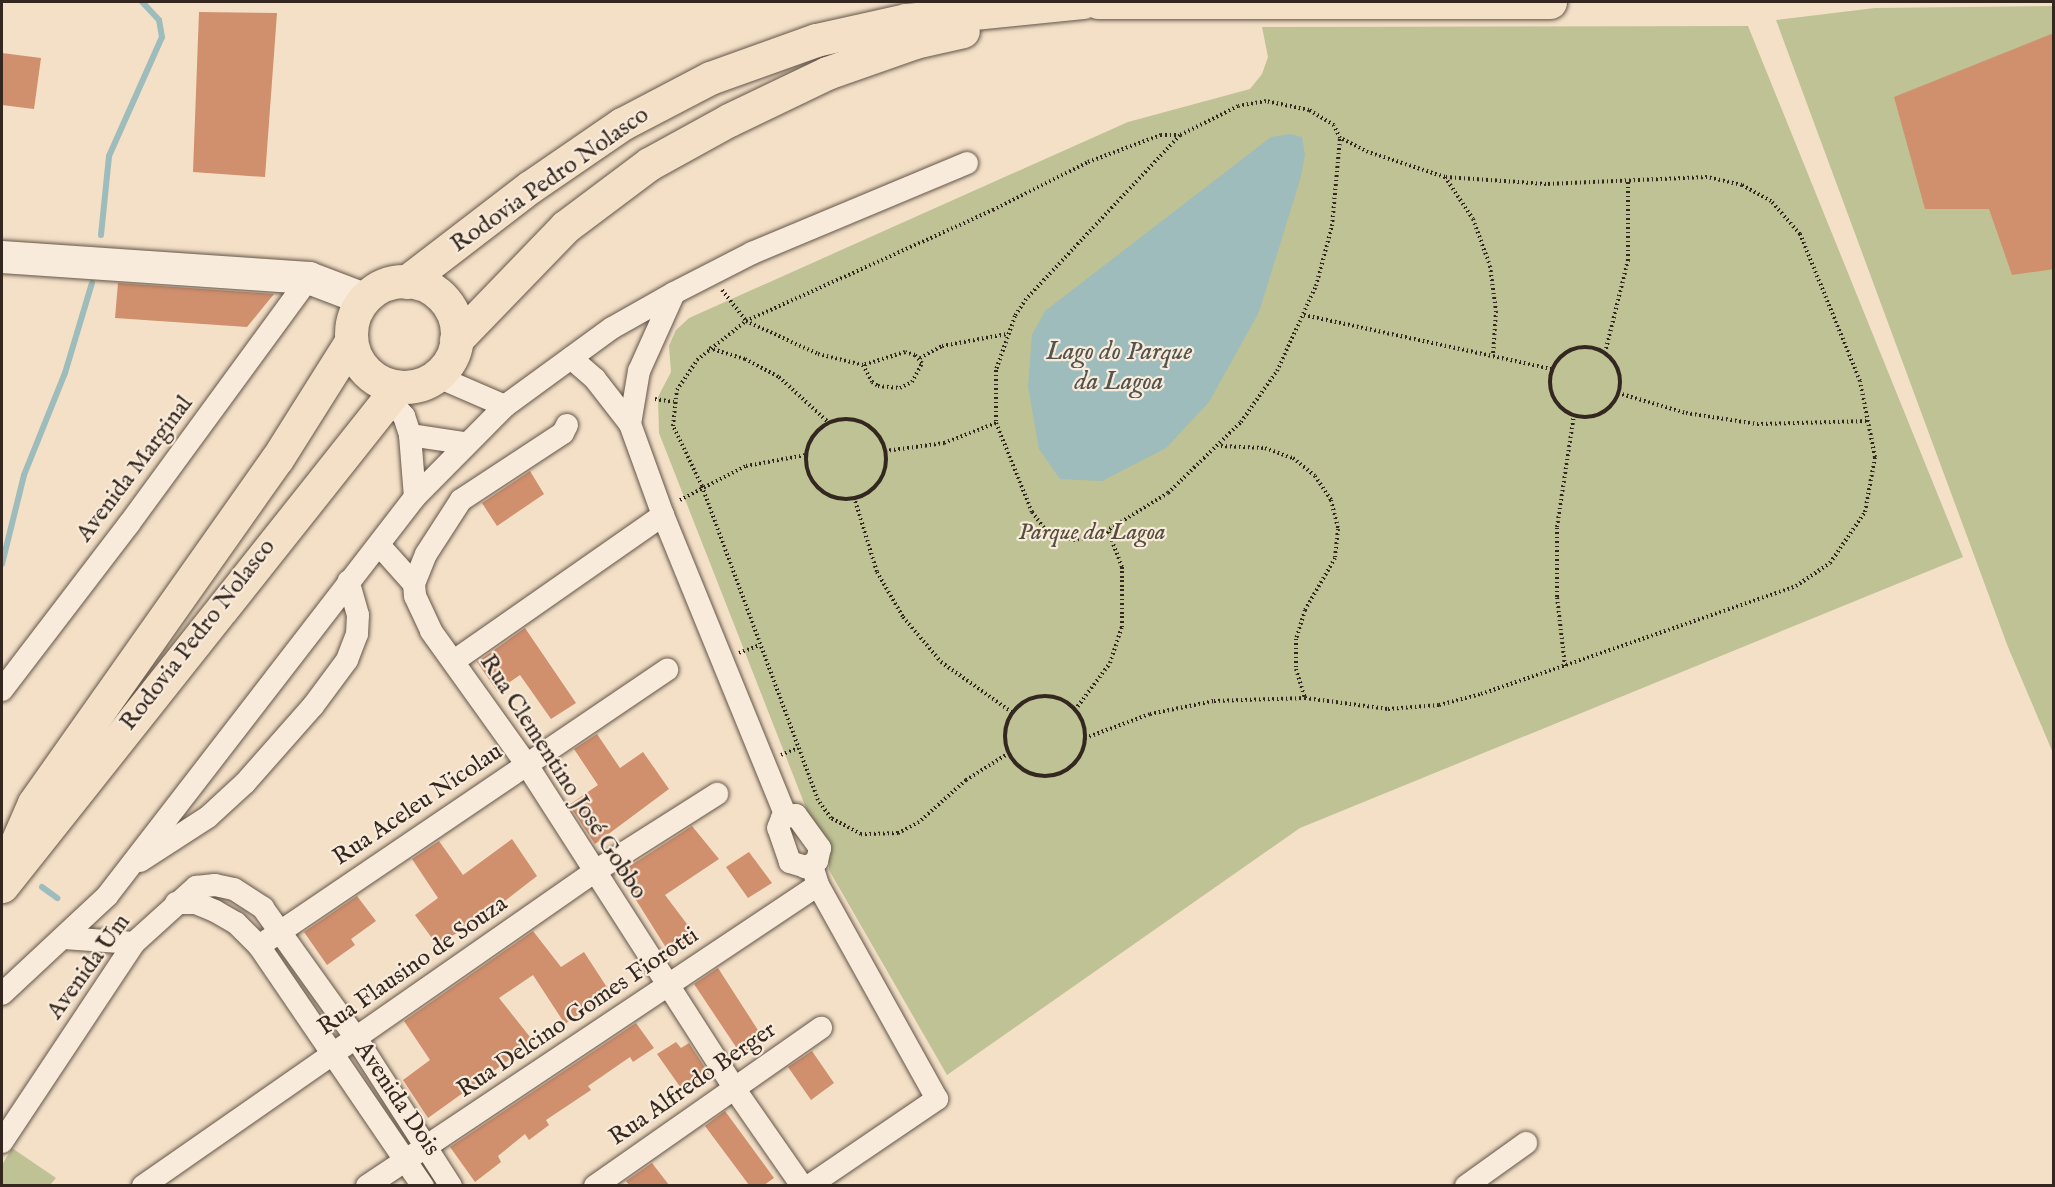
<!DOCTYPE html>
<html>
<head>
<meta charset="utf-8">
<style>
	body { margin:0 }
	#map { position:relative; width:2055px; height:1187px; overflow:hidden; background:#f4e0c7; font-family:"IM FELL English",serif }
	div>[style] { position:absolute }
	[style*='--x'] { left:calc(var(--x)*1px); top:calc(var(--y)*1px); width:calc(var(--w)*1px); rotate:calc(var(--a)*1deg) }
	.green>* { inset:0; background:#bec294 }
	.water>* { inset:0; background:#9dbcbb }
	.stream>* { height:6px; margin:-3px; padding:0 3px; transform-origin:3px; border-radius:3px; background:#9dbcbb }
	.building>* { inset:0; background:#d08f6d }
	.path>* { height:4px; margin-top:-2px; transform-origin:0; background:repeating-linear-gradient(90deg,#33271f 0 1.5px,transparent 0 4.5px) }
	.path>.ring { margin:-2px; padding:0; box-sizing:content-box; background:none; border:4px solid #33271f; border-radius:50% }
	.roads { filter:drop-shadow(0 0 2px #635549) drop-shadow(0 0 2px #635549) }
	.street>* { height:22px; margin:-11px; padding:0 11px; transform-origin:11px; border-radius:11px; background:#f8ebdb }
	.secondary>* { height:32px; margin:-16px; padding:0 16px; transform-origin:16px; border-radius:16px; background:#f8ebdb }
	.highway>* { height:33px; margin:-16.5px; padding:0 16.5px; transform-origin:16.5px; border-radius:16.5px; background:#f4e0c7 }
	.highway>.ring { margin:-16.5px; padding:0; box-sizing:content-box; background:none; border:33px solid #f4e0c7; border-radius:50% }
	span { translate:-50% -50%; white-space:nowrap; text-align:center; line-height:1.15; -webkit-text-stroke:4.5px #f8ebdb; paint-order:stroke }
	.street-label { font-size:24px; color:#33271f }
	.park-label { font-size:24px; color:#564e3c; font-style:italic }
	.water-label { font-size:26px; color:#53544e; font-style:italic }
	.frame { position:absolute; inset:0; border:3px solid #33271f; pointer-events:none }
</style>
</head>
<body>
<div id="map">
	<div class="green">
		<div style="clip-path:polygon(2053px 6px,2053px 753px,2008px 647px,1776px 20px,1875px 8px)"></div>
		<div style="clip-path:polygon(1748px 26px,1963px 557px,1300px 828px,947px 1075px,829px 870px,829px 840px,808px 813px,659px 433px,658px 397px,671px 372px,669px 346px,676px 330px,689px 318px,1128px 122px,1250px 89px,1262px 74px,1268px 57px,1262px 27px)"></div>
		<div style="clip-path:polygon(12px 1148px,56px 1178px,50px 1185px,2px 1185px,2px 1165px)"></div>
	</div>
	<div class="water">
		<div style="clip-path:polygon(1290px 134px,1302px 137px,1305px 155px,1300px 180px,1259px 312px,1209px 402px,1166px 448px,1102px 481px,1060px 479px,1039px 449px,1028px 386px,1032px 335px,1045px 311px,1271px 137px)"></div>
	</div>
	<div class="stream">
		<div style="--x:101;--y:235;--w:79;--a:-84.2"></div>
		<div style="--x:109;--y:156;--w:130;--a:-66"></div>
		<div style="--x:162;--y:37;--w:17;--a:-100"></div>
		<div style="--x:159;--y:20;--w:25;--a:-133"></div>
		<div style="--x:2;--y:564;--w:92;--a:-76.1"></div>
		<div style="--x:24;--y:475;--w:110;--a:-68.1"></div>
		<div style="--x:65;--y:373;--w:94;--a:-73.3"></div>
		<div style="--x:42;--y:887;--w:19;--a:36"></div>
	</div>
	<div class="building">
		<div style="clip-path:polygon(199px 12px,277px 13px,265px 177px,193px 172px)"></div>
		<div style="clip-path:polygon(2054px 33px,2054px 269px,2012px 275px,1989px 209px,1925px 209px,1894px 97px)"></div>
		<div style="clip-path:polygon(2px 53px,41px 58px,34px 109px,2px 105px)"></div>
		<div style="clip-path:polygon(118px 283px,274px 294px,247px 327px,115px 318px)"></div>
		<div style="clip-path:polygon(530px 471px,544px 494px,497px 526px,482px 503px)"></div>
		<div style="clip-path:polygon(525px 628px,576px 703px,551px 719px,520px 675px,497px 691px,477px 662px)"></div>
		<div style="clip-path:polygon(597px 734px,620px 768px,643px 752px,669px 789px,595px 844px,569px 805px,598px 785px,574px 749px)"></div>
		<div style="clip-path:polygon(692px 826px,719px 859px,665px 895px,696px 936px,670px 954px,619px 873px)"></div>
		<div style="clip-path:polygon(512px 839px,537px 876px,488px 914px,437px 945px,415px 915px,438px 898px,412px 859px,439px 841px,463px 875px)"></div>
		<div style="clip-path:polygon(749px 852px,772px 883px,748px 898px,726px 867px)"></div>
		<div style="clip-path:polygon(357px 896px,376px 921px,351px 939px,355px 945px,327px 965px,304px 932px)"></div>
		<div style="clip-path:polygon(533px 931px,561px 967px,584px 952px,610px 992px,565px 1024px,533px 975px,499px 998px,534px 1042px,428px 1118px,403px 1080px,430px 1060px,404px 1021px)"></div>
		<div style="clip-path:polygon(718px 968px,765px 1041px,742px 1056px,694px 984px)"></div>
		<div style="clip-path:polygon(636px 1023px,654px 1048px,633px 1062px,630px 1057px,588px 1086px,591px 1090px,546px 1120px,549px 1125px,529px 1140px,525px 1134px,498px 1156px,501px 1162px,475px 1182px,450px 1147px)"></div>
		<div style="clip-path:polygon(676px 1042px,681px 1048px,689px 1043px,709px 1074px,683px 1091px,657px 1054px)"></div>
		<div style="clip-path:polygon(812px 1051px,834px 1083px,811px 1100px,788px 1067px)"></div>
		<div style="clip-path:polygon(725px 1111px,774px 1178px,764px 1185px,749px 1185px,705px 1126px)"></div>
		<div style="clip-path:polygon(652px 1163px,669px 1185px,629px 1185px,626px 1181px)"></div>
	</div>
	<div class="path">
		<div style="--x:1445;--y:177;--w:50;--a:56.3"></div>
		<div style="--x:1473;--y:219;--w:50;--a:70.1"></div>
		<div style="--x:1490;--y:266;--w:45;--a:82.4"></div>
		<div style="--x:1496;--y:311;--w:44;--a:93.9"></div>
		<div style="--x:722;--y:290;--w:39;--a:52"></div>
		<div style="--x:746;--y:321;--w:79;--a:24.6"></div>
		<div style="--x:818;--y:354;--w:46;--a:13.7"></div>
		<div style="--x:863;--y:365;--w:19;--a:62"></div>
		<div style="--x:872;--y:382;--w:7;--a:34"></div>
		<div style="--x:878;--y:386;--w:22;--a:5"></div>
		<div style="--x:900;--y:388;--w:13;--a:-27"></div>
		<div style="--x:912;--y:382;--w:21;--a:-62"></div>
		<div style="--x:922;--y:363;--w:11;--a:-131"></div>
		<div style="--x:915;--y:355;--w:10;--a:-163"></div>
		<div style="--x:905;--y:352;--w:44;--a:162.8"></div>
		<div style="--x:1304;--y:315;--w:254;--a:12.3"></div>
		<div class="ring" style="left:1550px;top:347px;width:66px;height:66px"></div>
		<div style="--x:709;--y:348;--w:38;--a:17"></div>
		<div style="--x:745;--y:359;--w:38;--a:28"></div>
		<div style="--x:779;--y:377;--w:68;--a:42.6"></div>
		<div style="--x:1605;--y:353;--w:96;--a:-76.1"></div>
		<div style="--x:1628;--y:260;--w:79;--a:-90"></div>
		<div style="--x:920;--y:358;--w:25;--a:-29"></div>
		<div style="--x:942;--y:346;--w:66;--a:-10.5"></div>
		<div style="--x:1618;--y:393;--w:71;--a:16.4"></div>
		<div style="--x:1686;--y:413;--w:72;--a:8.8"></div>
		<div style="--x:1757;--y:424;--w:112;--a:-1.5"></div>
		<div style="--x:655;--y:399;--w:19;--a:9"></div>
		<div class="ring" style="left:806px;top:419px;width:76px;height:76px"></div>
		<div style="--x:1221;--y:446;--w:44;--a:2.6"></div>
		<div style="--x:1265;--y:448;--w:30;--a:20"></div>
		<div style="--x:1293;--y:458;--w:28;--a:39"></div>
		<div style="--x:1315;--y:476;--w:29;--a:56"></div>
		<div style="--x:1331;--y:500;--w:30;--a:76"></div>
		<div style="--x:1338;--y:529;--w:29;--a:96"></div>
		<div style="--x:1335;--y:558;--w:60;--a:120"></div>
		<div style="--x:1305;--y:610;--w:30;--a:107"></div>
		<div style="--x:1296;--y:639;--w:30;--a:90"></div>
		<div style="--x:1296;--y:669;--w:30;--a:73"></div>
		<div style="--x:885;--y:451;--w:60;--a:-7.7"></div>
		<div style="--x:944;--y:443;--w:56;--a:-21"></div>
		<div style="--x:854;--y:497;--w:78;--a:73"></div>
		<div style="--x:877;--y:572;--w:52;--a:60"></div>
		<div style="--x:903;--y:617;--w:59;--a:49.8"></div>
		<div style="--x:941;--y:662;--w:88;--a:35.3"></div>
		<div style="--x:680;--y:500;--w:74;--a:-27.3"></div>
		<div style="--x:746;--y:466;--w:61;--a:-10.4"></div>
		<div style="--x:739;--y:653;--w:22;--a:-21"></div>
		<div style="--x:1565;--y:666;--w:69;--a:-96.6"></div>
		<div style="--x:1557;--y:597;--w:70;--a:-90"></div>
		<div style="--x:1557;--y:527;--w:113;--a:-81.4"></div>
		<div class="ring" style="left:1005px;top:696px;width:76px;height:76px"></div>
		<div style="--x:1075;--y:710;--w:59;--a:-53.3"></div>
		<div style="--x:1110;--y:663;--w:38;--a:-72"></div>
		<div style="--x:1122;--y:627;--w:60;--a:-90"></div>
		<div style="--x:1122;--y:567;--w:40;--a:-111"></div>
		<div style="--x:1085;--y:738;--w:69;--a:-20.3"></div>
		<div style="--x:1150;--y:714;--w:65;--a:-11.5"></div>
		<div style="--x:1214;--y:701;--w:91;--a:-1.9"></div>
		<div style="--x:1305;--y:698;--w:84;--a:7.5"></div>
		<div style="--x:1388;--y:709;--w:51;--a:-4.5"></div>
		<div style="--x:1439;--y:705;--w:43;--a:-14.7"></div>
		<div style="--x:1481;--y:694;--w:333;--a:-18.9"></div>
		<div style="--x:1796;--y:586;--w:41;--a:-34.1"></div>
		<div style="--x:1830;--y:563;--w:62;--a:-55.5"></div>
		<div style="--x:1865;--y:512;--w:56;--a:-79.7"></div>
		<div style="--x:1875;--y:457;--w:77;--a:-101.2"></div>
		<div style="--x:1860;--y:381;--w:159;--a:-112.2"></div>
		<div style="--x:1800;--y:234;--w:44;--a:-131.3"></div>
		<div style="--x:1771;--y:201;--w:33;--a:-151"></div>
		<div style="--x:1742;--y:185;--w:36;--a:-167"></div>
		<div style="--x:1707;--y:177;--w:161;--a:177.5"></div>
		<div style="--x:1546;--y:184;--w:101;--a:-176"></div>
		<div style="--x:1445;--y:177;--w:81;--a:-162"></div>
		<div style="--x:1368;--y:152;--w:31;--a:-153"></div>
		<div style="--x:1340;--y:138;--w:14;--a:-115"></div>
		<div style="--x:1334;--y:125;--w:29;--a:-149"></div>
		<div style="--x:1309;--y:110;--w:44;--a:-168.2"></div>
		<div style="--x:1266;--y:101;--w:28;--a:170"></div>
		<div style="--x:1238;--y:106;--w:65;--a:153.4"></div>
		<div style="--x:1180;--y:135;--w:225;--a:133.2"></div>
		<div style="--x:1026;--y:299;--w:20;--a:123"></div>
		<div style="--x:1015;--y:316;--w:57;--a:109.4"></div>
		<div style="--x:996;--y:370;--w:53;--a:90"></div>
		<div style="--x:996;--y:423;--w:96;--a:68"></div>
		<div style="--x:1032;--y:512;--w:20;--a:53"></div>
		<div style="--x:1044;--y:528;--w:31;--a:22"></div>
		<div style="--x:1073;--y:540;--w:25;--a:-9"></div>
		<div style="--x:1098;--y:536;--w:82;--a:-31.6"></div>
		<div style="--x:1168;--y:493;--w:102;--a:-44.2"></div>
		<div style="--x:1241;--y:422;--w:62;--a:-54.8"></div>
		<div style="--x:1277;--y:371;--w:94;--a:-65.4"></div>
		<div style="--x:1316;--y:286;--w:62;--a:-75.1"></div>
		<div style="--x:1332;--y:226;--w:88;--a:-84.8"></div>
		<div style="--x:1009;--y:753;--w:51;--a:147.9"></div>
		<div style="--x:966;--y:780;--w:63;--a:138.2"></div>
		<div style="--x:919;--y:822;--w:24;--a:152"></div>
		<div style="--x:898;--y:833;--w:37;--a:178"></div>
		<div style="--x:861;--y:834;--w:34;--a:-152"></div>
		<div style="--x:831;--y:818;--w:22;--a:-126"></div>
		<div style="--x:818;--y:800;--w:335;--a:-110.3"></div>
		<div style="--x:702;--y:486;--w:67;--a:-115.8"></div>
		<div style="--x:673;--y:426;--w:36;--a:-84"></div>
		<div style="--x:677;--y:390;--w:36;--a:-56"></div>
		<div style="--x:697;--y:360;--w:63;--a:-38.5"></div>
		<div style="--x:746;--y:321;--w:271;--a:-24.2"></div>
		<div style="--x:993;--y:210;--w:106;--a:-26.8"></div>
		<div style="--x:1088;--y:162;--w:78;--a:-20.3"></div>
		<div style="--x:1161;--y:135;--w:18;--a:0"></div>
		<div style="--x:781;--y:755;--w:18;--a:-22"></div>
	</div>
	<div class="roads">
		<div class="street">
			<div style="--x:571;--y:358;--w:32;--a:41"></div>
			<div style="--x:595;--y:379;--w:57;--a:52.1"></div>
			<div style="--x:630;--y:424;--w:97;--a:70.1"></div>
			<div style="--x:663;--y:515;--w:325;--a:67.8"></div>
			<div style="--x:438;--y:377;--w:73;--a:23.4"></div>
			<div style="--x:389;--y:399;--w:23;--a:49"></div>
			<div style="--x:404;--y:416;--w:20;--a:72"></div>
			<div style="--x:410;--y:435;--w:62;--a:85.4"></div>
			<div style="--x:630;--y:424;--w:54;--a:-80.4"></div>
			<div style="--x:639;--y:371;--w:85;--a:-65.8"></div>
			<div style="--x:567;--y:425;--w:9;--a:117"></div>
			<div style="--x:563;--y:433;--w:122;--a:146.7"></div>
			<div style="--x:461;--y:500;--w:64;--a:122.9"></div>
			<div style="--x:426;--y:554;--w:32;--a:112"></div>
			<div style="--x:414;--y:584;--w:12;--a:85"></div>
			<div style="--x:415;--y:596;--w:38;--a:65"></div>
			<div style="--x:431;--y:631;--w:165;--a:54.4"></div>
			<div style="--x:527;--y:765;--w:384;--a:57.3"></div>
			<div style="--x:734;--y:1088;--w:119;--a:55.2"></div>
			<div style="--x:410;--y:435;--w:55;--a:8.4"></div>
			<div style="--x:379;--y:545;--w:52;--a:48.1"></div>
			<div style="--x:454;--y:661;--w:255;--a:-34.9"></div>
			<div style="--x:2;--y:690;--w:209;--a:-52.6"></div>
			<div style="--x:129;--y:524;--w:305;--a:-53.8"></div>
			<div style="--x:796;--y:815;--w:41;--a:54"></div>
			<div style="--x:820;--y:848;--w:13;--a:103"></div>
			<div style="--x:817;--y:861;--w:13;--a:151"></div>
			<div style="--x:806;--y:867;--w:17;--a:-163"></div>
			<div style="--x:790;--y:862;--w:36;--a:-109"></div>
			<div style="--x:778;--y:828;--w:11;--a:-68"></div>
			<div style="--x:782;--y:818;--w:14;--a:-12"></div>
			<div style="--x:140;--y:861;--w:81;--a:-32.9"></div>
			<div style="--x:208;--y:817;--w:50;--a:-42.6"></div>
			<div style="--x:245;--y:783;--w:103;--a:-48.6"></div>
			<div style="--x:313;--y:706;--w:57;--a:-53.5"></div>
			<div style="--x:347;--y:660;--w:28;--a:-69"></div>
			<div style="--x:357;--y:634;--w:19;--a:-87"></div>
			<div style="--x:358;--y:615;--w:35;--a:-106"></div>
			<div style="--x:176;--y:903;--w:20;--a:0"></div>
			<div style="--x:196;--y:903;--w:21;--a:23"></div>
			<div style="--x:215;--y:911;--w:24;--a:30"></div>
			<div style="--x:236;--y:923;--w:33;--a:45"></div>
			<div style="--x:259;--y:946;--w:291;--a:55.7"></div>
			<div style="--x:64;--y:938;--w:70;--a:4.1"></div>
			<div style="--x:259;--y:946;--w:493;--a:-34.1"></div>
			<div style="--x:2;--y:994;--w:144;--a:-43"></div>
			<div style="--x:107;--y:896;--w:504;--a:-52.33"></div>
			<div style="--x:415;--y:497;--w:128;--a:-45.3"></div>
			<div style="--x:505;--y:406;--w:132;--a:-36.1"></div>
			<div style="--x:612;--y:328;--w:71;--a:-29.4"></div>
			<div style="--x:674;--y:293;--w:88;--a:-27.1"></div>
			<div style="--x:752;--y:253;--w:233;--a:-22.7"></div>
			<div style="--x:2;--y:1142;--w:239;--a:-56.4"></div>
			<div style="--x:134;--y:943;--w:84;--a:-42.1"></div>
			<div style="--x:196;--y:887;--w:19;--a:-6"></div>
			<div style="--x:215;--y:885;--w:19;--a:12"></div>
			<div style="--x:234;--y:889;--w:35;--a:33"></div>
			<div style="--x:263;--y:908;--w:160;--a:54.4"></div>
			<div style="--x:356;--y:1038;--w:176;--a:57.3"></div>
			<div style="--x:143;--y:1186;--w:550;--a:-34.85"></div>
			<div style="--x:594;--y:872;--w:146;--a:-32.4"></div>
			<div style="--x:367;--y:1186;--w:542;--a:-33.72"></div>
			<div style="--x:595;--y:1186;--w:276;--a:-35"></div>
			<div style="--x:809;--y:1186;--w:155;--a:-34.2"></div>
			<div style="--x:937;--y:1099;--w:245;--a:-119.1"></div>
			<div style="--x:818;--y:885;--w:21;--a:-107"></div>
			<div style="--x:1466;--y:1186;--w:74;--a:-35.6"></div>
		</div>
		<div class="secondary">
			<div style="--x:2;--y:257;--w:308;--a:3.9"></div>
			<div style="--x:309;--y:278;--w:59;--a:20.9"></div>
		</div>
		<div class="highway">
			<div style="--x:1098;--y:2;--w:452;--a:0"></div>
			<div class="ring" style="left:351px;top:281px;width:73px;height:73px"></div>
			<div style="--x:406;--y:282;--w:156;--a:-37.5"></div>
			<div style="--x:530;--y:187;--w:112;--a:-34.4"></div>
			<div style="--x:622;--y:124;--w:99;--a:-27.6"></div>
			<div style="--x:710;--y:78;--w:113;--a:-19.7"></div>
			<div style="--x:816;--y:40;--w:92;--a:-12.5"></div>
			<div style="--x:906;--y:20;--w:178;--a:-5.8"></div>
			<div style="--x:456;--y:340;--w:157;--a:-46"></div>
			<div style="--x:565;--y:227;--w:105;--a:-36.9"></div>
			<div style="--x:649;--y:164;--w:91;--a:-28.8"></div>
			<div style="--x:729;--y:120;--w:109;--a:-25.6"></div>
			<div style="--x:827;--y:73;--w:93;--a:-19.4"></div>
			<div style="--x:915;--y:42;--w:49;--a:-12.9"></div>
			<div style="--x:13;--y:851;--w:52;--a:-66.4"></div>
			<div style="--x:34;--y:803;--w:421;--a:-54.8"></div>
			<div style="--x:277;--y:459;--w:137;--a:-57.8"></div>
			<div style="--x:2;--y:886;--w:637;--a:-51.56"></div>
		</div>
	</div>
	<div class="street-label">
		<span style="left:550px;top:180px;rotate:-35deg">Rodovia Pedro Nolasco</span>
		<span style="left:135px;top:469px;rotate:-53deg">Avenida Marginal</span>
		<span style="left:198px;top:635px;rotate:-52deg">Rodovia Pedro Nolasco</span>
		<span style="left:563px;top:777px;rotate:57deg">Rua Clementino José Gobbo</span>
		<span style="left:418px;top:805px;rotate:-34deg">Rua Aceleu Nicolau</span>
		<span style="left:413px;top:966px;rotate:-35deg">Rua Flausino de Souza</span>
		<span style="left:89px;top:967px;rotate:-54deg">Avenida Um</span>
		<span style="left:578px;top:1013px;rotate:-34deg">Rua Delcino Gomes Fiorotti</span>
		<span style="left:693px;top:1084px;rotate:-35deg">Rua Alfredo Berger</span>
		<span style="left:397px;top:1099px;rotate:56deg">Avenida Dois</span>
	</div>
	<div class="park-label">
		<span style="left:1092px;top:533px">Parque da Lagoa</span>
	</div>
	<div class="water-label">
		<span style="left:1119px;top:367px">Lago do Parque<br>da Lagoa</span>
	</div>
	<div class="frame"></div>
</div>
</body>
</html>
